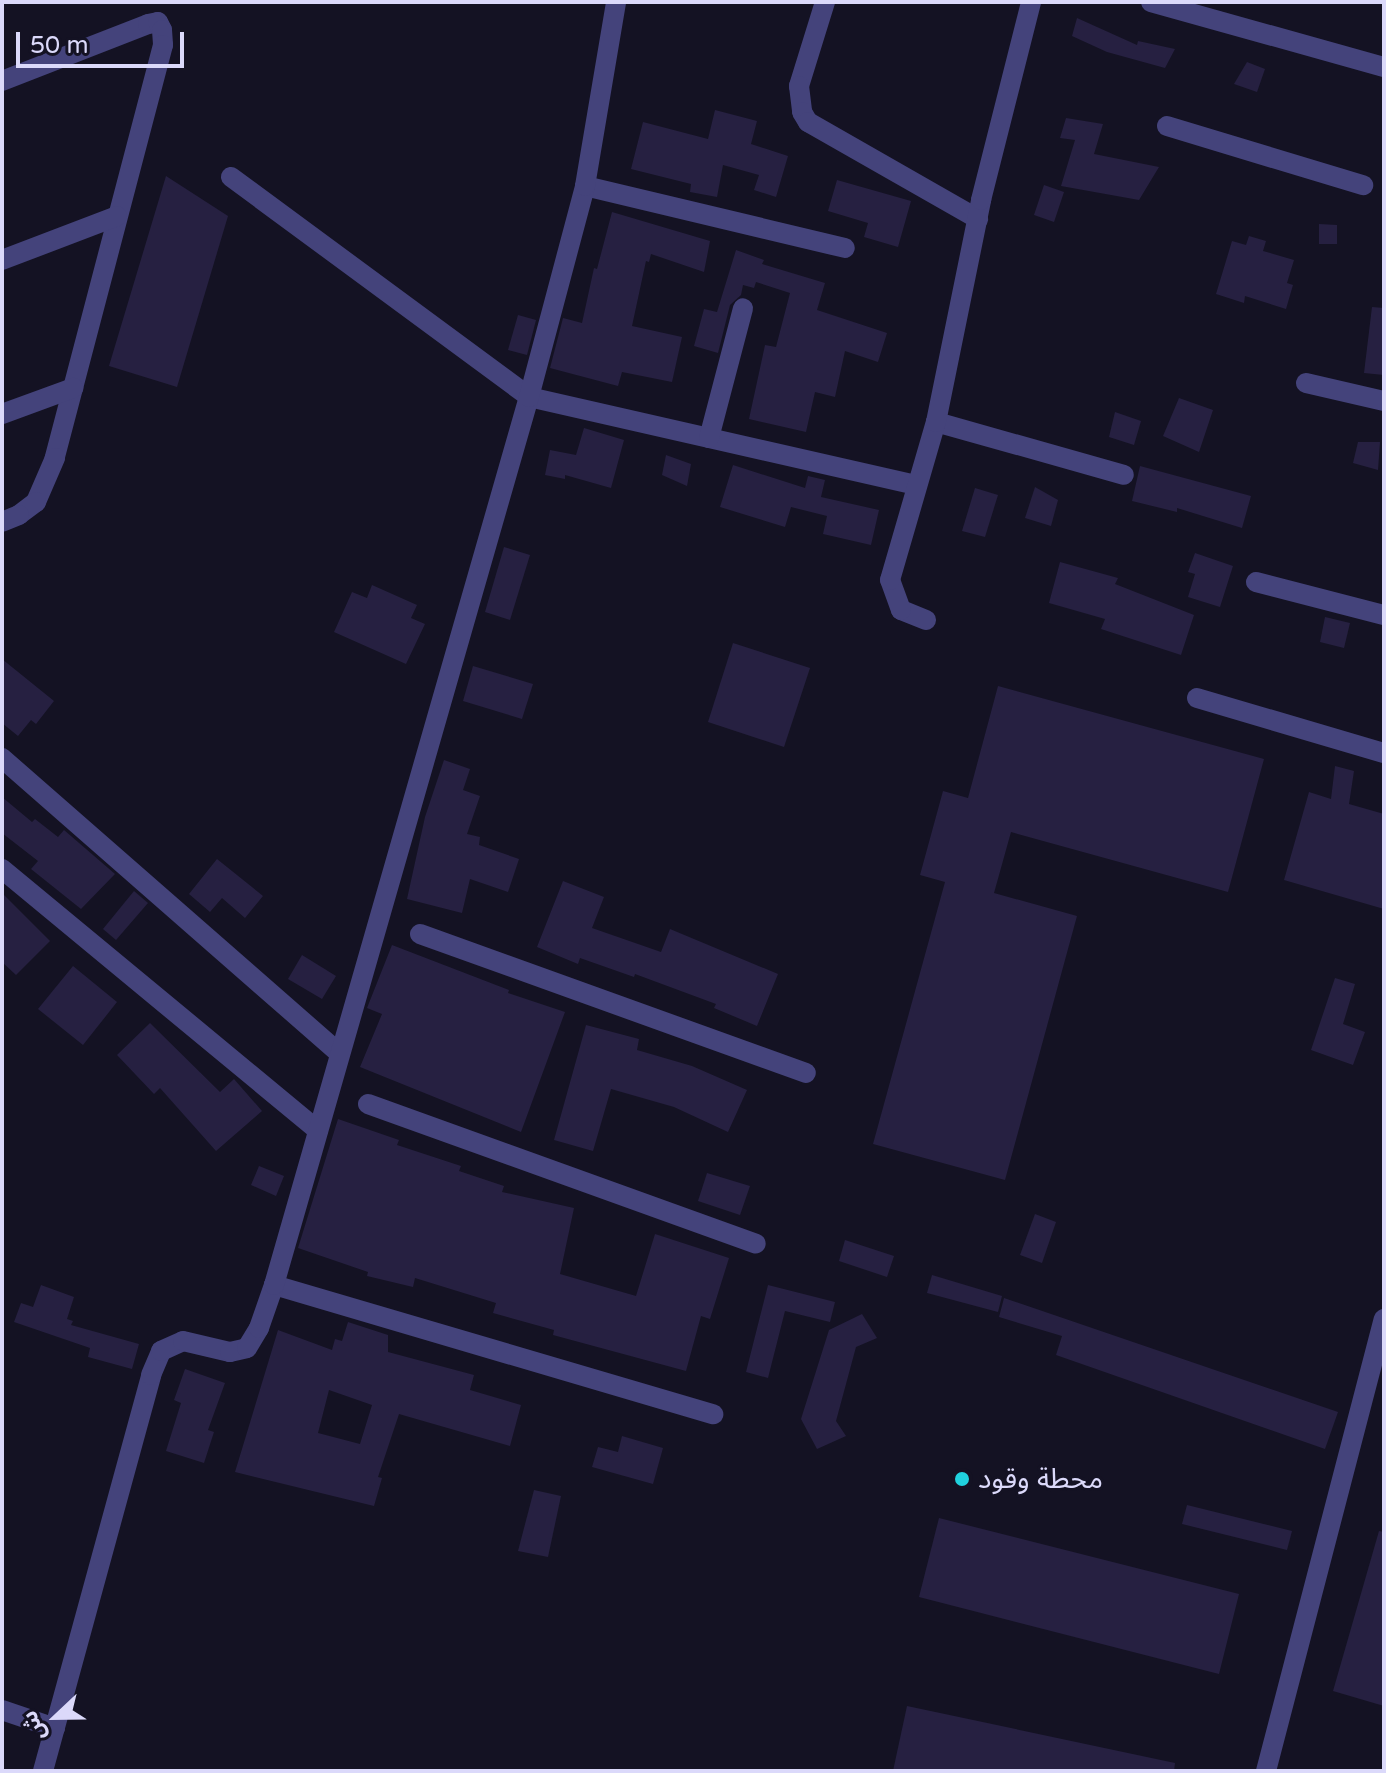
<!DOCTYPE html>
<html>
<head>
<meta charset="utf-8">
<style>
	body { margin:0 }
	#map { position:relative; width:1386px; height:1773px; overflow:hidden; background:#141223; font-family:"Varela Round","Noto Sans Arabic",sans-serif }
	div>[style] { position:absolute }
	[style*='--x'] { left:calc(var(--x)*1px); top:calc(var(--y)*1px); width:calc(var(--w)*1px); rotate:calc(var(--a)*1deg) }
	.building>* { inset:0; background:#262041 }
	.minor>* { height:20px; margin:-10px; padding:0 10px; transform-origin:10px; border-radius:10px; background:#44437b }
	.dots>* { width:22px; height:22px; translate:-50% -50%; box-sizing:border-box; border:4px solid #141223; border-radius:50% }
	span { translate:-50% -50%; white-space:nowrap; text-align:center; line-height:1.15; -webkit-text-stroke:6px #141223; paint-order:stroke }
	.poi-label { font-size:28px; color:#dbd9fa }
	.left { translate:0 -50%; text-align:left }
	.frame { position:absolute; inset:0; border:4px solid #dbd9fa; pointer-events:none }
	.north { position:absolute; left:16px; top:1677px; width:80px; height:80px; -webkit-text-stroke:6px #141223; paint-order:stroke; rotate:248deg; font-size:22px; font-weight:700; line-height:32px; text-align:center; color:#dbd9fa }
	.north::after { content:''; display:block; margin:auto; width:28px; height:36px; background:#dbd9fa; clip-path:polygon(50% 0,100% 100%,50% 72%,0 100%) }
	.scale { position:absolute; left:16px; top:32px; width:168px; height:36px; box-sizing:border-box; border:4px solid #dbd9fa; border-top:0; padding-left:10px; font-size:24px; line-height:28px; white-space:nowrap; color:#dbd9fa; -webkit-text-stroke:6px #141223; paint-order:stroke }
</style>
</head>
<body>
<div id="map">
	<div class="building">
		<div style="clip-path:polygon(1077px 18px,1137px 45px,1138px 41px,1175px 49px,1165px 68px,1107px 52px,1072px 36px)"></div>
		<div style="clip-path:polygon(1247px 62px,1265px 69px,1257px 92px,1234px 84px)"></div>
		<div style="clip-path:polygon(715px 110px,757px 121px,751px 144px,788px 156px,776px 197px,754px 190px,759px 175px,723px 165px,717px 197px,690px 192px,691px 184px,631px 169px,643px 122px,708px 139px)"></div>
		<div style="clip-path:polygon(1066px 118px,1103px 124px,1094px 154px,1159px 167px,1139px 200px,1061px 186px,1075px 140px,1060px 138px)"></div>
		<div style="clip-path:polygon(166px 176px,228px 216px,177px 387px,109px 366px)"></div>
		<div style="clip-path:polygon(837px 180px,911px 201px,898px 247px,864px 237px,868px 223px,828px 211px)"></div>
		<div style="clip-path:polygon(1044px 185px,1064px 192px,1054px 222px,1034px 215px)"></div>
		<div style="clip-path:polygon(612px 212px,710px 241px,704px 272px,651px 254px,649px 262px,646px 261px,632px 326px,682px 337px,672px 382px,622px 372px,618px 386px,550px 368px,563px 318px,582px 323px,594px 268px,597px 269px)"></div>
		<div style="clip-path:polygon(1319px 224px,1337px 225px,1337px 244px,1319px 244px)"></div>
		<div style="clip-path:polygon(1249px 236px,1266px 241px,1263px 251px,1294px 260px,1287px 283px,1293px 285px,1286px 309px,1245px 296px,1244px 303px,1216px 294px,1232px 241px,1246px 245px)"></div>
		<div style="clip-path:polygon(736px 250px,764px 260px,762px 264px,825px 283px,817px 310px,887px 333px,878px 362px,845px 351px,835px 397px,815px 392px,806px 432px,749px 419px,765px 345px,776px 347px,790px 293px,756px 282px,754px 288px,743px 285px,741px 295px,730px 305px,718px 353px,694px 346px,704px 309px,717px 312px)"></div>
		<div style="clip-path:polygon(1372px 307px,1384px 308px,1384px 375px,1364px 373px)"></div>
		<div style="clip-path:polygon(518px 315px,536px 320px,527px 355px,508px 350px)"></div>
		<div style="clip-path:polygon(1179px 398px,1213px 410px,1199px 452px,1163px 436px)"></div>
		<div style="clip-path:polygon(1115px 412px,1141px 421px,1134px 445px,1109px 437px)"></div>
		<div style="clip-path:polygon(584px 428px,624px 440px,611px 488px,565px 475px,565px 479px,545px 475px,550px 450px,576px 455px)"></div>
		<div style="clip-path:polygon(1358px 442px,1380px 442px,1378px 470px,1353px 463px)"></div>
		<div style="clip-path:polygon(666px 455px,691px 464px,687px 486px,662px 475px)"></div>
		<div style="clip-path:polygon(733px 465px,805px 488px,808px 476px,825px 480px,821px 497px,879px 510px,871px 545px,823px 534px,827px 516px,791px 507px,785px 527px,720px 507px)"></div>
		<div style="clip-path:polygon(1140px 466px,1251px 496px,1242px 528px,1177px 508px,1177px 512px,1132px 501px)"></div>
		<div style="clip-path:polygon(1035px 487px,1058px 500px,1051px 526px,1025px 518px)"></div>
		<div style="clip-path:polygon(975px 488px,998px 495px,985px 537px,962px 531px)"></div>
		<div style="clip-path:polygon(504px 547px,530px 555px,510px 620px,485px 612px)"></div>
		<div style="clip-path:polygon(1195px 553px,1233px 566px,1220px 607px,1188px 597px,1195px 574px,1188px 572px)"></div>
		<div style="clip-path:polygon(1060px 562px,1118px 578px,1115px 584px,1194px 615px,1181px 655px,1101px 629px,1105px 619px,1049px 603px)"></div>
		<div style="clip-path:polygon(372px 585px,417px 605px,411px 618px,425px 624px,406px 664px,334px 632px,352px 592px,367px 598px)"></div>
		<div style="clip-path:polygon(1325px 617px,1350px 623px,1344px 648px,1320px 642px)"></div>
		<div style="clip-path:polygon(733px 643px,810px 668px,784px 747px,708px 722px)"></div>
		<div style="clip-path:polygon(2px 659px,54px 701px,36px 724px,31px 720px,18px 736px,2px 723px)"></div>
		<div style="clip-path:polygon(473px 666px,533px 684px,522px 719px,463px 701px)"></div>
		<div style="clip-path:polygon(998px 686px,1264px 759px,1228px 892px,1011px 832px,994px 893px,1077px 916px,1005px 1180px,873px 1144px,945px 882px,920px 875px,943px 791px,968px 798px)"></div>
		<div style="clip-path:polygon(444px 760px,470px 769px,463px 790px,480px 796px,467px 834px,480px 837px,479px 845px,519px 859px,508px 892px,470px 879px,462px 913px,407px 899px,425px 817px)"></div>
		<div style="clip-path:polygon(1335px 766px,1354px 771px,1349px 804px,1384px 814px,1384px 909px,1284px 880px,1309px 792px,1331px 799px)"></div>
		<div style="clip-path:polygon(2px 797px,32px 822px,35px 819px,58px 837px,64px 830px,115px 874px,81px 909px,31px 869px,38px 861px,2px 833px)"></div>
		<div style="clip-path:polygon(217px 859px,263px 896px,245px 918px,222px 898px,210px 912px,189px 894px)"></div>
		<div style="clip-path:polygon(563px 881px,604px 897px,592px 928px,661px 952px,670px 929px,778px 974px,757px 1026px,714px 1008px,716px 1004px,635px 974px,634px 977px,580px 958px,578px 964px,537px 947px)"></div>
		<div style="clip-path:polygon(134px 891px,148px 903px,116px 940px,103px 929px)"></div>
		<div style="clip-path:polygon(2px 893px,50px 941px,16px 975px,2px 962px)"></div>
		<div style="clip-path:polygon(392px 945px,509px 990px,508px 993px,565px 1012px,521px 1132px,360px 1067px,382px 1014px,367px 1008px)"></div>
		<div style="clip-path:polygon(302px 955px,336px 976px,322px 999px,288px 979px)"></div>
		<div style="clip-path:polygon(73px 966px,117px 1002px,83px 1045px,38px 1009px)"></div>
		<div style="clip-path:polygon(1335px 978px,1355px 984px,1343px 1024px,1365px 1032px,1353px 1065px,1311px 1050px)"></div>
		<div style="clip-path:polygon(150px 1023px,220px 1092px,234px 1079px,262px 1111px,216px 1151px,160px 1088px,154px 1094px,117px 1055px)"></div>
		<div style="clip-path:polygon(586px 1025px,639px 1039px,637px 1050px,692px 1066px,747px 1090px,728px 1132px,674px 1107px,611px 1089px,593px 1151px,554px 1140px)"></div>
		<div style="clip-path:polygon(338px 1119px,399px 1140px,397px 1145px,461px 1166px,459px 1171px,504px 1186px,502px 1192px,574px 1208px,560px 1274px,636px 1296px,655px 1234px,729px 1258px,710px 1319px,701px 1316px,686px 1371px,553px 1335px,554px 1330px,493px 1313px,496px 1303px,415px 1278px,413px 1287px,367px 1276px,368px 1272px,298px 1248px)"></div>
		<div style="clip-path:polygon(259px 1166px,284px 1176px,276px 1196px,251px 1185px)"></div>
		<div style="clip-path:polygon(707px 1173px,750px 1186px,740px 1215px,698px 1201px)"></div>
		<div style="clip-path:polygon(1035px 1214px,1056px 1222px,1042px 1263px,1020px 1255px)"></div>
		<div style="clip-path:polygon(845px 1240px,894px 1256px,887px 1277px,839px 1261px)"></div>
		<div style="clip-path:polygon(932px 1275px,1002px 1296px,998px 1312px,927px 1293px)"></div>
		<div style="clip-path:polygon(41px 1285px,74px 1297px,67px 1319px,73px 1321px,71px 1325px,139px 1344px,132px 1369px,88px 1357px,90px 1348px,14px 1322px,21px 1303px,33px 1307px)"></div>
		<div style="clip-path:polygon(768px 1285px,835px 1302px,830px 1322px,785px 1311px,768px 1378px,746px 1372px)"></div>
		<div style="clip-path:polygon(1004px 1298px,1338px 1412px,1325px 1449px,1056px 1355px,1062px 1336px,999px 1317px)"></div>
		<div style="clip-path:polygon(862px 1314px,877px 1338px,856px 1347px,836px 1421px,846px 1436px,817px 1449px,801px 1419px,829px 1330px)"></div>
		<div style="clip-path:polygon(evenodd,348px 1322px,388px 1335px,388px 1352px,474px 1375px,470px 1390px,521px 1405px,510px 1446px,399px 1414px,378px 1477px,382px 1478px,374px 1506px,235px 1472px,278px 1330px,332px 1350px,335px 1339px,342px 1341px,348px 1322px,329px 1390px,372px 1405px,360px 1444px,318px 1433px,329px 1390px)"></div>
		<div style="clip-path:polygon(185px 1369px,225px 1383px,208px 1430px,214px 1432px,204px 1463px,166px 1451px,181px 1403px,174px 1400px)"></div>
		<div style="clip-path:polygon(622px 1436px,663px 1448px,653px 1484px,592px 1467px,598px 1447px,618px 1452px)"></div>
		<div style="clip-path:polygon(534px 1490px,561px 1496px,548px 1557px,518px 1551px)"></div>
		<div style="clip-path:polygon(1187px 1505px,1292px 1531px,1287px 1550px,1182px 1524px)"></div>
		<div style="clip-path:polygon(939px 1518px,1239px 1594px,1219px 1674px,919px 1597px)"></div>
		<div style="clip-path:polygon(1379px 1531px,1384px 1532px,1384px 1706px,1333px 1691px)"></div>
		<div style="clip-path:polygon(907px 1706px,1175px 1763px,1174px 1771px,893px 1771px)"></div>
	</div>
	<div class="minor">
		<div style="--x:825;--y:2;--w:88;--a:107.2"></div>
		<div style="--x:799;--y:86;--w:26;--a:83"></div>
		<div style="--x:802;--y:112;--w:12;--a:59"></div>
		<div style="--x:808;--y:122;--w:196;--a:29.7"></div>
		<div style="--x:1151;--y:2;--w:242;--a:15.6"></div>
		<div style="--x:2;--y:81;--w:157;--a:-21.3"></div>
		<div style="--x:148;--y:24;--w:10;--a:-11"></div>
		<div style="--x:158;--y:22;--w:9;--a:63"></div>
		<div style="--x:162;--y:30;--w:15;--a:86"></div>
		<div style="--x:163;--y:45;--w:427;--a:104.7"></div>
		<div style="--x:55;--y:458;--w:48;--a:113.4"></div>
		<div style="--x:36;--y:502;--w:21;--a:143"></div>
		<div style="--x:19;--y:515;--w:18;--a:158"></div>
		<div style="--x:1167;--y:126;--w:205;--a:16.8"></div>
		<div style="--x:231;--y:177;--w:370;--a:36.4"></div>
		<div style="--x:529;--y:397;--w:398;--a:12.8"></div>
		<div style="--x:585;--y:186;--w:267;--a:13.4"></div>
		<div style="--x:2;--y:260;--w:123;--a:-20.9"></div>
		<div style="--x:1306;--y:383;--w:80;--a:13"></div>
		<div style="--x:2;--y:414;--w:76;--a:-20.1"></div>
		<div style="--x:936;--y:422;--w:195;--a:15.7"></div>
		<div style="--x:709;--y:438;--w:134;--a:-75.3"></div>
		<div style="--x:1256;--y:582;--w:132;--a:14.5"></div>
		<div style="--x:926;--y:620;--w:27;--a:-158"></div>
		<div style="--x:901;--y:610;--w:32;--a:-110"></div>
		<div style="--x:890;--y:580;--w:165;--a:-73.8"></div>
		<div style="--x:936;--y:422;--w:227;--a:-78.5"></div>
		<div style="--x:981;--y:200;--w:204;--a:-75.8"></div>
		<div style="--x:1197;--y:698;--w:195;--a:16.4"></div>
		<div style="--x:2;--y:758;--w:449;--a:41.2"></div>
		<div style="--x:2;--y:869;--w:410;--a:39.6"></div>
		<div style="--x:420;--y:934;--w:410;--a:19.8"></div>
		<div style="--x:368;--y:1104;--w:412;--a:19.8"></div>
		<div style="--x:274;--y:1285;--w:458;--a:16.4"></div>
		<div style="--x:2;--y:1710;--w:56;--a:18.8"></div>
		<div style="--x:43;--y:1771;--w:410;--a:-74.7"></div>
		<div style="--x:151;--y:1375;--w:26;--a:-67"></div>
		<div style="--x:161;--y:1351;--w:24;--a:-24"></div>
		<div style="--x:183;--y:1341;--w:48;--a:13.2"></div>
		<div style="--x:230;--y:1352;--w:17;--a:-13"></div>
		<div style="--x:247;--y:1348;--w:23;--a:-59"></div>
		<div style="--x:259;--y:1328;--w:46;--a:-70.8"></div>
		<div style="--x:274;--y:1285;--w:924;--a:-73.98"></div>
		<div style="--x:529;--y:397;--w:218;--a:-75.1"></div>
		<div style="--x:585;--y:186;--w:187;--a:-80.4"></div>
		<div style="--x:1266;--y:1771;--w:467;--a:-75.4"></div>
	</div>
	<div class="dots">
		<div style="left:962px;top:1479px;background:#20d1de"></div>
	</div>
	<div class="poi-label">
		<span class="left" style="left:978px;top:1479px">محطة وقود</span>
	</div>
	<div class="frame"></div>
	<div class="north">ش</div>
	<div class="scale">50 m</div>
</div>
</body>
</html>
